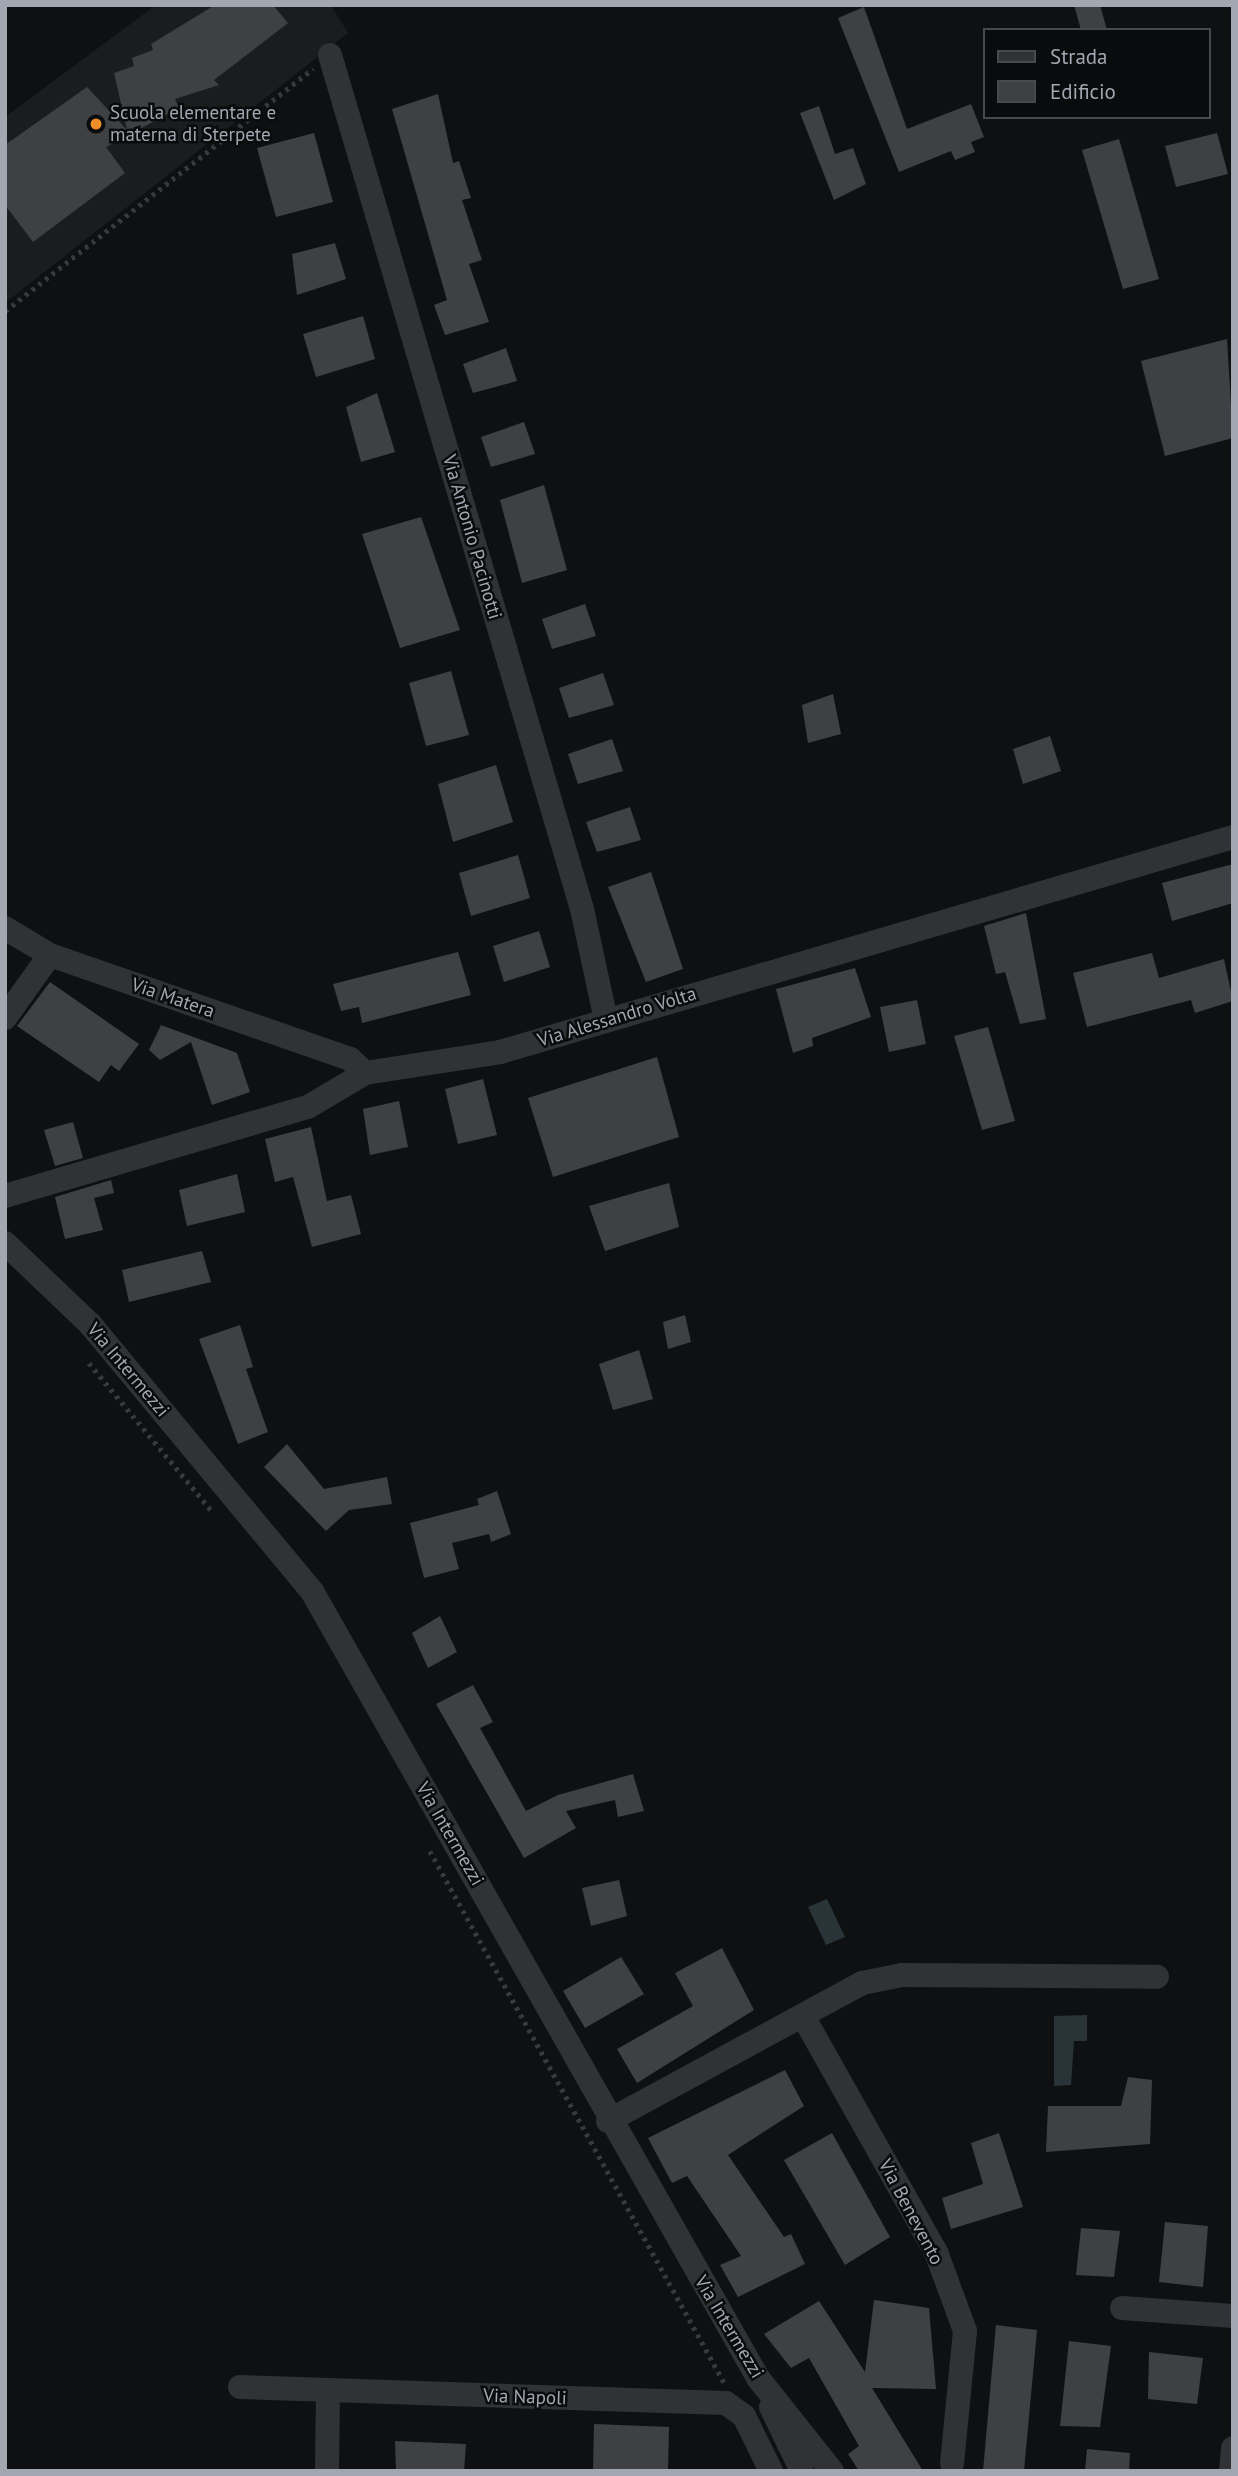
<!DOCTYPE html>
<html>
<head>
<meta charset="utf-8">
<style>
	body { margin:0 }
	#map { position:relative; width:1238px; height:2476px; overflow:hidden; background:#0f1011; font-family:"PT Sans",sans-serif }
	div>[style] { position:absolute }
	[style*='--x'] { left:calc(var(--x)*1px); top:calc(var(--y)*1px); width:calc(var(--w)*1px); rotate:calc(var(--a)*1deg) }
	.built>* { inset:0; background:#1b1c1e }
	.water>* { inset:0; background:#293439 }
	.building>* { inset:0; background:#3e4044 }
	.path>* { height:4.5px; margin-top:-2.25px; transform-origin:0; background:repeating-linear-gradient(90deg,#36393d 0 3.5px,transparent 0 8.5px) }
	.minor>* { height:24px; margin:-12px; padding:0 12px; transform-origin:12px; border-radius:12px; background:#303236 }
	.dots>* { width:19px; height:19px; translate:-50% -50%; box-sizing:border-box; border:4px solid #0a0b0c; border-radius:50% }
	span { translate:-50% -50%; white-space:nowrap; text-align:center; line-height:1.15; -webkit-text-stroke:5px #0a0b0c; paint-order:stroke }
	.poi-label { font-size:19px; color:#a1a8b1 }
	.left { translate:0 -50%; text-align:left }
	.street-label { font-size:19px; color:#a1a8b1 }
	.frame { position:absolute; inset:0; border:7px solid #a1a8b1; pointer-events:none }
	.legend { position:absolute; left:983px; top:28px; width:228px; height:91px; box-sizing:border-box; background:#0a0b0c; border:2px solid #464a4e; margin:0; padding:9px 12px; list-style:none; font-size:21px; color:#a1a8b1 }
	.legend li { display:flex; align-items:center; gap:14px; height:35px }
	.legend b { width:35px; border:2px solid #464a4e }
</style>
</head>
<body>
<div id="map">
	<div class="built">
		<div style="clip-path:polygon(156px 5px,331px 5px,348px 33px,5px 303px,5px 117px)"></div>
	</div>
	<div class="water">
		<div style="clip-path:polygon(827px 1899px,845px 1937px,826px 1945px,808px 1907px)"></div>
		<div style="clip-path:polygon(1087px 2015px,1087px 2041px,1074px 2041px,1071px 2085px,1054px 2086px,1054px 2016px)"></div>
	</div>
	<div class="building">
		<div style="clip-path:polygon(215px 5px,273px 5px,288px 23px,214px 80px,219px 85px,175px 99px,179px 108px,106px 147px,125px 173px,33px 242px,5px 205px,5px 145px,87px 87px,127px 130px,114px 73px,134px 66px,132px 58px,153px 50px,151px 44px)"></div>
		<div style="clip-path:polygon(1074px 5px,1100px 5px,1107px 30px,1081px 30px)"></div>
		<div style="clip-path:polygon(864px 7px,907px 129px,971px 104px,984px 137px,971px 142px,975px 152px,955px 160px,951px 151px,899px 172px,838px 18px)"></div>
		<div style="clip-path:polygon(438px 94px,453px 163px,459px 161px,471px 198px,462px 200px,482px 260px,469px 264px,489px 322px,445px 335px,434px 305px,447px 300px,392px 109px)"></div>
		<div style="clip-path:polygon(819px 106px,835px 154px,853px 148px,866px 184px,834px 200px,800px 113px)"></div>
		<div style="clip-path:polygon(314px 133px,333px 202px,276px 217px,257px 148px)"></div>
		<div style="clip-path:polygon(1217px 133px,1228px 174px,1176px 187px,1165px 146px)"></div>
		<div style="clip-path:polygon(1119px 139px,1159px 279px,1123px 289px,1082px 150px)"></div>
		<div style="clip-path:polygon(335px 243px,346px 279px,297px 295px,292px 254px)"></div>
		<div style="clip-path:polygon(363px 316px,375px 359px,316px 377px,303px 334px)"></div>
		<div style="clip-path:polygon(1227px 339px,1233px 438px,1165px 456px,1141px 361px)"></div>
		<div style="clip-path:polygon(506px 348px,517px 381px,473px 393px,463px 364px)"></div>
		<div style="clip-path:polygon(377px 393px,395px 452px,361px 462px,346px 407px)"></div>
		<div style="clip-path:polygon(524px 422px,535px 454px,491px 467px,481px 437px)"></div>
		<div style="clip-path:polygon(544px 485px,567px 570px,522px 583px,500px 500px)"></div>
		<div style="clip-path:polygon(421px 517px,460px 630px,400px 648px,362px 534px)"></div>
		<div style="clip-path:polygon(585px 604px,596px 636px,552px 649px,542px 619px)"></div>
		<div style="clip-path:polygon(451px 671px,469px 735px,426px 746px,409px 683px)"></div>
		<div style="clip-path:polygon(603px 673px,614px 705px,569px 718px,559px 688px)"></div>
		<div style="clip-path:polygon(833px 694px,841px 734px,808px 743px,802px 705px)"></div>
		<div style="clip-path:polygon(1050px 736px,1061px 771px,1023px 784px,1013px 749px)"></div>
		<div style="clip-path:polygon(612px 739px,623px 771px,578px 784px,568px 754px)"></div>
		<div style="clip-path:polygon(496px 765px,513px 822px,453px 842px,438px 784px)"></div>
		<div style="clip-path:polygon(630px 807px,641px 840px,597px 852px,586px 822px)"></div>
		<div style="clip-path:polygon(518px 855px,530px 898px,471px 916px,459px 873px)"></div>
		<div style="clip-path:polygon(1233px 864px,1233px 903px,1172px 921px,1162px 883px)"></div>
		<div style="clip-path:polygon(651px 872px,683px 969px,646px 982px,608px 887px)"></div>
		<div style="clip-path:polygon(1026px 913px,1046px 1019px,1020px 1024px,1005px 972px,996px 974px,984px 926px)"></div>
		<div style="clip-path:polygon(539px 931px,550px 967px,504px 982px,493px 946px)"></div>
		<div style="clip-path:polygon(458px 952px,471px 995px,362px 1023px,359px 1007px,341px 1011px,333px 984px)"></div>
		<div style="clip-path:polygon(1152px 953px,1159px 978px,1224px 959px,1233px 1001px,1195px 1013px,1191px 1000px,1087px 1027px,1073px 973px)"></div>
		<div style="clip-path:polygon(855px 968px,871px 1017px,812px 1038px,813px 1046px,793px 1053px,776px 989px)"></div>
		<div style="clip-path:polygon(50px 982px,139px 1044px,119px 1071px,111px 1065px,99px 1082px,17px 1026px)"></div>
		<div style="clip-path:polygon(917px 1000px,926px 1044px,889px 1052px,880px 1007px)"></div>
		<div style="clip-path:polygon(161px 1025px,237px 1053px,250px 1092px,212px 1105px,191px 1042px,160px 1060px,149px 1050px)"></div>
		<div style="clip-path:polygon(988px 1027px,1015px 1121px,982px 1130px,954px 1036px)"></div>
		<div style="clip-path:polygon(657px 1057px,679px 1137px,553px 1177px,528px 1098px)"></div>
		<div style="clip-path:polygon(483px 1079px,497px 1135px,458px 1144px,445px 1089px)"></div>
		<div style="clip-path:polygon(399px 1101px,408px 1147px,370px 1155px,363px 1109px)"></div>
		<div style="clip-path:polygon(73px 1122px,83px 1158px,55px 1166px,44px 1130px)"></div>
		<div style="clip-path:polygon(311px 1127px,327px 1201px,351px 1195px,361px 1234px,312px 1247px,293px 1177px,275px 1182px,265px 1139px)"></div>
		<div style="clip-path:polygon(237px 1174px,245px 1212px,187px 1226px,179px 1190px)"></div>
		<div style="clip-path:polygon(111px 1180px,114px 1193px,94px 1198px,103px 1230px,65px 1239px,55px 1197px)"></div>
		<div style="clip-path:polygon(669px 1183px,679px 1227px,605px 1251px,589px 1206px)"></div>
		<div style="clip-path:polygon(202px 1251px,211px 1282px,129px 1302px,122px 1270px)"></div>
		<div style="clip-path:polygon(685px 1315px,691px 1342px,668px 1349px,663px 1322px)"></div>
		<div style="clip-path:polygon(240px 1325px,253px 1367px,246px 1369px,268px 1432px,238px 1444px,199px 1339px)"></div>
		<div style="clip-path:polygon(639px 1350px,653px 1399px,613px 1410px,599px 1364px)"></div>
		<div style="clip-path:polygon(287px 1444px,324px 1489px,387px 1477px,392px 1504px,349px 1510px,326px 1531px,264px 1467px)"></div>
		<div style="clip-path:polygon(497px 1491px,511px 1534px,491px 1542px,489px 1534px,452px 1543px,459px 1569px,424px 1578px,410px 1523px,479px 1505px,477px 1499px)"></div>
		<div style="clip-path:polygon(440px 1616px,457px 1652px,428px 1668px,412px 1633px)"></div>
		<div style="clip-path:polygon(473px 1685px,493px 1722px,480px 1728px,526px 1811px,558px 1795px,633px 1774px,644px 1811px,618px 1817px,615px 1800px,566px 1811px,576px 1828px,524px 1858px,436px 1704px)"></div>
		<div style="clip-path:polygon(619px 1880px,627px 1916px,591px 1926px,582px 1888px)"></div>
		<div style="clip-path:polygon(722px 1948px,754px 2010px,637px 2083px,617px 2049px,693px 2006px,675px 1973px)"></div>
		<div style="clip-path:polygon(621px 1957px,644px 1994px,585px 2028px,563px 1991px)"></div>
		<div style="clip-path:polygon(785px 2070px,804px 2106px,728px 2155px,784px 2237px,791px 2234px,805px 2264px,738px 2297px,720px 2265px,741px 2256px,687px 2176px,672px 2183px,648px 2138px)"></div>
		<div style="clip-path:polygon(1128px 2077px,1152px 2080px,1150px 2144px,1046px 2152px,1048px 2106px,1121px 2106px)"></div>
		<div style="clip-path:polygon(832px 2133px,890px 2237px,845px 2265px,784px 2160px)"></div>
		<div style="clip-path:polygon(999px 2133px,1023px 2207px,951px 2229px,942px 2198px,983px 2184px,971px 2143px)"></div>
		<div style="clip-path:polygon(1165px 2222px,1208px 2226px,1203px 2287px,1159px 2282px)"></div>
		<div style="clip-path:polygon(1081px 2228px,1120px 2231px,1114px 2277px,1076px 2275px)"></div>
		<div style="clip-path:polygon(874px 2300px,929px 2308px,936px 2389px,872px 2388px,923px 2471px,859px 2471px,848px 2454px,859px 2446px,809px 2358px,791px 2368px,764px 2334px,819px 2301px,865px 2372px)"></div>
		<div style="clip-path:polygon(996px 2325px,1037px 2330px,1024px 2471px,983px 2471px)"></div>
		<div style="clip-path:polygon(1069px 2341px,1111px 2346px,1100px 2427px,1060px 2426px)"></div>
		<div style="clip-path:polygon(1149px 2352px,1203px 2358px,1197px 2404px,1148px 2399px)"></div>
		<div style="clip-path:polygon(594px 2424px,669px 2427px,668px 2471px,593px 2471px)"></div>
		<div style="clip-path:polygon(395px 2441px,466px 2444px,464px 2471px,396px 2471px)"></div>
		<div style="clip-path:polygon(1087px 2449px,1130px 2453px,1129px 2471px,1085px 2471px)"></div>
	</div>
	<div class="path">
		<div style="--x:5;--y:311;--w:392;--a:-38.2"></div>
		<div style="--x:89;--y:1363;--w:191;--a:50.3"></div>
		<div style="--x:430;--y:1851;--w:607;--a:61.03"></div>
	</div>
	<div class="minor">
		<div style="--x:330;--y:55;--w:890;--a:73.56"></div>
		<div style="--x:582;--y:909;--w:114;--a:77.8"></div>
		<div style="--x:5;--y:928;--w:52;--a:31"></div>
		<div style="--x:50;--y:955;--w:318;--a:19.1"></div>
		<div style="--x:350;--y:1059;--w:21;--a:43"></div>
		<div style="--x:5;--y:1018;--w:77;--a:-54.5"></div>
		<div style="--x:5;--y:1196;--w:316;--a:-16.4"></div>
		<div style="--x:308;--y:1107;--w:66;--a:-30.8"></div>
		<div style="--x:365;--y:1073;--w:137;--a:-8.8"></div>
		<div style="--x:500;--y:1052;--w:764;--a:-16.35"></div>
		<div style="--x:5;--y:1243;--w:117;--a:43.6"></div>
		<div style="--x:90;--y:1324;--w:349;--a:50.3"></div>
		<div style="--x:313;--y:1593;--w:902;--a:60.45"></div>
		<div style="--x:758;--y:2378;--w:119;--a:51.5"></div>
		<div style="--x:804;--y:2018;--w:269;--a:60.6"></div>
		<div style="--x:936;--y:2252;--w:84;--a:69.8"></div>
		<div style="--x:965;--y:2331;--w:133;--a:95.6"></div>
		<div style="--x:608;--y:2121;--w:289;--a:-28.5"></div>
		<div style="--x:862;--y:1983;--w:41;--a:-11.3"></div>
		<div style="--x:902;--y:1975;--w:255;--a:0.4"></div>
		<div style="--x:1122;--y:2308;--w:111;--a:4.1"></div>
		<div style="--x:240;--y:2387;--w:486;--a:1.9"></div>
		<div style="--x:726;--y:2403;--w:22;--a:36"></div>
		<div style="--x:744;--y:2416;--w:61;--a:63.9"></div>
		<div style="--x:771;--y:2407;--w:71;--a:64.2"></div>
		<div style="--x:327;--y:2471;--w:80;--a:-89.3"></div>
		<div style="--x:1231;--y:2471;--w:23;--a:-85"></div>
	</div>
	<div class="dots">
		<div style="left:96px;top:124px;background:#ee8d2a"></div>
	</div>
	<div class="poi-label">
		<span class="left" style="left:110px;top:124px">Scuola elementare e<br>materna di Sterpete</span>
	</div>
	<div class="street-label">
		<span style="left:472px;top:537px;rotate:74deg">Via Antonio Pacinotti</span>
		<span style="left:173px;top:998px;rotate:19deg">Via Matera</span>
		<span style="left:617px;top:1017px;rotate:-17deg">Via Alessandro Volta</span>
		<span style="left:128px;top:1370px;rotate:50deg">Via Intermezzi</span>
		<span style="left:450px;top:1834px;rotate:60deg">Via Intermezzi</span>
		<span style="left:911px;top:2212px;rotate:62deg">Via Benevento</span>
		<span style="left:729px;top:2327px;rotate:59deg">Via Intermezzi</span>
		<span style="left:525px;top:2397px;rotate:2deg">Via Napoli</span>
	</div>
	<div class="frame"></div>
	<ul class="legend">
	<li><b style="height:9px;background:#303236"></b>Strada</li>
	<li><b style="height:19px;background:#3e4044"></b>Edificio</li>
	</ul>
</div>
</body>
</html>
